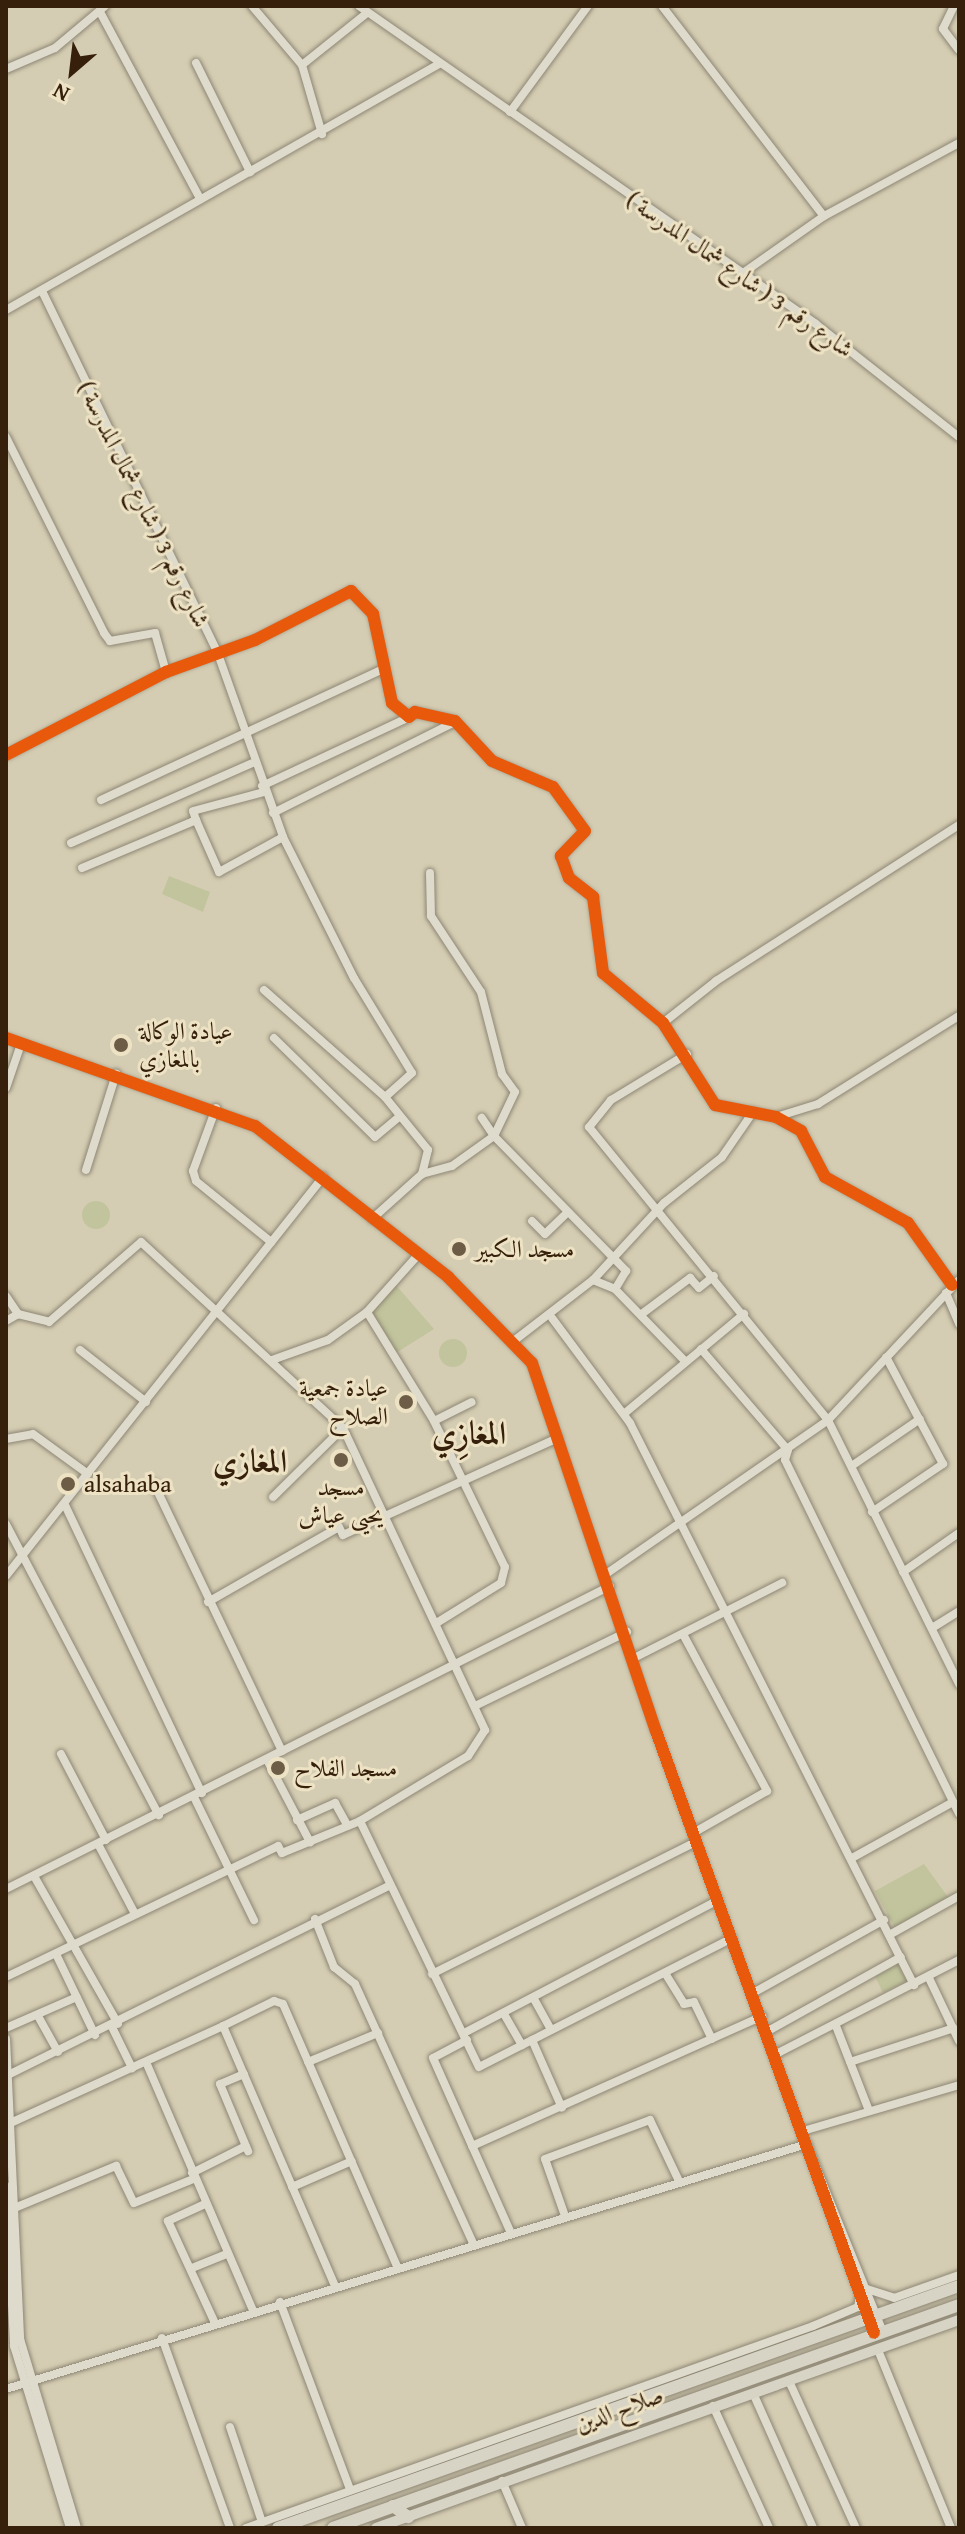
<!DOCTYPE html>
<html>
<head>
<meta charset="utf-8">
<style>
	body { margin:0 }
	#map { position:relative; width:965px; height:2534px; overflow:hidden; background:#d5cdb3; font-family:"Gentium Book Plus",Amiri,serif }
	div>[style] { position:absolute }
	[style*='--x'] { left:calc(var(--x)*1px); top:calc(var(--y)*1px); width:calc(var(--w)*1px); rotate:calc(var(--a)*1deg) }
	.green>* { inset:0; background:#c1c49c }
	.round { border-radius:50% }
	.roads { filter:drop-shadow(0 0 2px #8d8674) drop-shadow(0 0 2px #8d8674) }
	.minor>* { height:8px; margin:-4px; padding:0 4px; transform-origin:4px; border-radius:4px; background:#dedacc }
	.major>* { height:10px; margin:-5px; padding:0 5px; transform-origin:5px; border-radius:5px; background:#d8d4c5 }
	.highway>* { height:12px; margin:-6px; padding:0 6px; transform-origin:6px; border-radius:6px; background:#d8d4c5 }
	.cycleway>* { height:12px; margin:-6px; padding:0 6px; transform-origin:6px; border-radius:6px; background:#e8590c }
	.dots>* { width:22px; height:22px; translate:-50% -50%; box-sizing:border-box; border:4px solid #ede3c4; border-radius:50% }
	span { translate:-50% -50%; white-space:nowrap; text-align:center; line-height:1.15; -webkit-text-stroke:6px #ede3c4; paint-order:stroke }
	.street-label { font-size:24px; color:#36200c }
	.poi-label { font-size:24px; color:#36200c }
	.left { translate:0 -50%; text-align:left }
	.right { translate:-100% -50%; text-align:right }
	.district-label { font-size:32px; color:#36200c; font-weight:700 }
	.frame { position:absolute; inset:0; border:8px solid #36200c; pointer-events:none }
	.north { position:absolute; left:32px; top:32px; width:80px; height:80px; -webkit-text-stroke:6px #ede3c4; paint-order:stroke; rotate:208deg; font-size:22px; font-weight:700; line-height:32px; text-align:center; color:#36200c }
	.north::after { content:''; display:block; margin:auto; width:28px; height:36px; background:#36200c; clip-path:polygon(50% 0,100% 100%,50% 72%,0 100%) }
</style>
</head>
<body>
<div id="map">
	<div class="green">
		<div style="clip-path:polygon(169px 876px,210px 892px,203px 912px,162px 894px)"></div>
		<div class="round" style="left:82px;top:1201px;width:28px;height:28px"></div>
		<div style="clip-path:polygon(395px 1284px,434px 1329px,396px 1353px,368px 1311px)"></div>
		<div class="round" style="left:439px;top:1339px;width:28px;height:28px"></div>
		<div style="clip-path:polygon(924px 1864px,948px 1897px,895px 1928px,875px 1891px)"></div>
		<div style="clip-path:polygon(898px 1964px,907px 1981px,883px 1993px,875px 1976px)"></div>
	</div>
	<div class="roads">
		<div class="minor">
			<div style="--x:252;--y:6;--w:77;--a:49.7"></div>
			<div style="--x:302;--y:65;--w:72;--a:73.8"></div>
			<div style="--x:359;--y:6;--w:557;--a:34.83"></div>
			<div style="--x:816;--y:324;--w:182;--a:38.3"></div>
			<div style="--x:662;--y:6;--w:265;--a:52.4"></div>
			<div style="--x:954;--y:6;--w:25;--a:116"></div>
			<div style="--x:943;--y:29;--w:26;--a:53"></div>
			<div style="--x:100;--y:12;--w:210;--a:61.8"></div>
			<div style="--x:196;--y:63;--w:122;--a:63.6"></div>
			<div style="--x:302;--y:65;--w:83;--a:-38.7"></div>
			<div style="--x:6;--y:69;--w:53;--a:-23.2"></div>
			<div style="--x:55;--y:48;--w:65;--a:-40"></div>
			<div style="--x:510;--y:112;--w:132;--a:-53.7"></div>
			<div style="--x:743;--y:273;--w:99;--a:-35.1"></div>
			<div style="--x:824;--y:216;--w:153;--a:-28.4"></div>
			<div style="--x:43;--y:293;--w:401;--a:64.1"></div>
			<div style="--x:218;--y:654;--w:194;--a:70.4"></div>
			<div style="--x:283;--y:837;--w:158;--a:63.3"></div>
			<div style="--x:354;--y:978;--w:111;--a:58.6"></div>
			<div style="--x:412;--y:1073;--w:36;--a:138"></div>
			<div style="--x:6;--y:310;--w:497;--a:-29.6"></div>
			<div style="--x:6;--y:437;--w:219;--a:63.4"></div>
			<div style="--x:104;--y:633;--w:10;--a:53"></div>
			<div style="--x:110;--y:641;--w:46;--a:-10.1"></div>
			<div style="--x:155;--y:633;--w:41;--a:74.2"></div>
			<div style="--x:6;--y:755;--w:180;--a:-27.4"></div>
			<div style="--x:166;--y:672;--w:95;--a:-19.8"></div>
			<div style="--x:255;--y:640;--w:108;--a:-27"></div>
			<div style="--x:351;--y:591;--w:32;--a:46"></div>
			<div style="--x:373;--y:614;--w:91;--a:77.9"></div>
			<div style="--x:392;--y:703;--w:22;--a:39"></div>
			<div style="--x:409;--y:717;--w:8;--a:-40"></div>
			<div style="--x:415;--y:712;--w:41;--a:12.7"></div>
			<div style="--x:455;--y:721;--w:54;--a:47.2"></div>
			<div style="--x:492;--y:761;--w:66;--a:23.1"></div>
			<div style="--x:553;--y:787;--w:54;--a:54"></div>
			<div style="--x:585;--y:831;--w:35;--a:134"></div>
			<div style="--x:561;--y:856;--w:23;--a:70"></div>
			<div style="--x:569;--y:878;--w:31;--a:38"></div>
			<div style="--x:593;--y:897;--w:77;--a:82.5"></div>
			<div style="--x:603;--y:973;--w:78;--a:39.8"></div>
			<div style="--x:663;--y:1023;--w:97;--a:57.6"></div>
			<div style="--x:715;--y:1105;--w:62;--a:11.1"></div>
			<div style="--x:776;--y:1117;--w:29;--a:29"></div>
			<div style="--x:801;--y:1131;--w:52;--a:62.4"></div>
			<div style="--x:825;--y:1177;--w:95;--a:29"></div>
			<div style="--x:908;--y:1223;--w:76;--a:54.6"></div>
			<div style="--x:262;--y:786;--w:162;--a:-25.1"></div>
			<div style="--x:101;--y:800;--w:309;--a:-24.9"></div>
			<div style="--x:273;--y:813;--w:203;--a:-26.6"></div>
			<div style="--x:196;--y:820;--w:57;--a:66.1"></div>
			<div style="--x:219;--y:872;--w:73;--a:-28.7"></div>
			<div style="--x:71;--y:843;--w:198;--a:-23.8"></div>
			<div style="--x:82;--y:868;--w:124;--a:-22.8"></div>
			<div style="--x:196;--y:820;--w:9;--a:-108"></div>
			<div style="--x:193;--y:811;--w:73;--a:-15"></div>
			<div style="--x:430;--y:873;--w:43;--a:88.7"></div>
			<div style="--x:431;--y:916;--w:91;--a:56.7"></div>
			<div style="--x:481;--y:992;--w:85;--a:75.6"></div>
			<div style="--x:502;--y:1074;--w:22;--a:54"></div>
			<div style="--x:515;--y:1092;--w:49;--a:115.5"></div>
			<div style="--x:494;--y:1136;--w:22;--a:-124"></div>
			<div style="--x:264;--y:990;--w:162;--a:41.5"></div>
			<div style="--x:385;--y:1097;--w:68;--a:50.9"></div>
			<div style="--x:428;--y:1150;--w:25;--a:104"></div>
			<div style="--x:422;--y:1174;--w:67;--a:138"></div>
			<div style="--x:663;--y:1023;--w:68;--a:-38.4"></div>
			<div style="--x:716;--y:981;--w:289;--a:-32.7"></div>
			<div style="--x:6;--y:1038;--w:264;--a:19.5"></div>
			<div style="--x:255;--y:1126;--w:245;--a:38"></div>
			<div style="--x:448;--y:1277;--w:120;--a:45.7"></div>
			<div style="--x:532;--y:1363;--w:388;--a:71.4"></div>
			<div style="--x:656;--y:1731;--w:640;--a:70.09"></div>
			<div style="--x:274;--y:1038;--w:141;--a:44.4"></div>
			<div style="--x:375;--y:1137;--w:30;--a:-40"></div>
			<div style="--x:687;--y:1054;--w:89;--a:148.8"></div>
			<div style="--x:611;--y:1100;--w:35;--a:129"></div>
			<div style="--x:589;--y:1127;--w:378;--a:50.8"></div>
			<div style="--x:828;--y:1420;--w:295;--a:63.6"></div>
			<div style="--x:6;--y:1088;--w:46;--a:-71.2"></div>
			<div style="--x:216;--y:1108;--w:67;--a:110.1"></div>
			<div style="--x:193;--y:1171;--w:10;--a:73"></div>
			<div style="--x:196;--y:1181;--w:97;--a:39.1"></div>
			<div style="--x:776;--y:1117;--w:44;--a:-17.2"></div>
			<div style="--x:818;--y:1104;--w:166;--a:-32"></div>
			<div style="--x:86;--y:1170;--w:101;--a:-72.6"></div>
			<div style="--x:422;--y:1174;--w:31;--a:-15"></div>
			<div style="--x:452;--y:1166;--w:52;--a:-35.5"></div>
			<div style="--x:494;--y:1136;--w:189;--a:45.6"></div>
			<div style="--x:626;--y:1271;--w:21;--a:121"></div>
			<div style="--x:615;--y:1289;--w:100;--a:45.8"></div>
			<div style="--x:532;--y:1221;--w:18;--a:45"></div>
			<div style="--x:545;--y:1234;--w:28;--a:-44"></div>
			<div style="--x:593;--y:1280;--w:24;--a:22"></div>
			<div style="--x:946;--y:1293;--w:34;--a:67"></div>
			<div style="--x:6;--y:1296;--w:22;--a:56"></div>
			<div style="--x:367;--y:1312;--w:128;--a:58.4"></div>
			<div style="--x:434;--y:1421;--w:162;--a:64.1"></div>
			<div style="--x:505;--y:1567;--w:16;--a:104"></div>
			<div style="--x:501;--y:1583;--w:74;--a:148.2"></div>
			<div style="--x:643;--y:1313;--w:59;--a:-36.7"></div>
			<div style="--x:690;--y:1278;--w:13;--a:48"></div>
			<div style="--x:699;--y:1288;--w:19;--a:-39"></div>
			<div style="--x:552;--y:1318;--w:131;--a:53.4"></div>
			<div style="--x:630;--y:1423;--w:630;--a:63.19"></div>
			<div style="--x:6;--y:1321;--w:14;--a:-30"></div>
			<div style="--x:18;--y:1314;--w:32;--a:14"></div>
			<div style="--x:49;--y:1322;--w:122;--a:-41"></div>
			<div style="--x:141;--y:1242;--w:275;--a:42.6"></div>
			<div style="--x:343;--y:1428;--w:334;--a:64.8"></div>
			<div style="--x:485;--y:1730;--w:31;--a:123"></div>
			<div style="--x:468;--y:1756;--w:126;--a:149"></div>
			<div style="--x:515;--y:1340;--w:98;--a:-37.6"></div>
			<div style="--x:593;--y:1280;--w:105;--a:-47.3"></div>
			<div style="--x:664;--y:1203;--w:74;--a:-38.4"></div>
			<div style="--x:722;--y:1157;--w:55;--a:-55.4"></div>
			<div style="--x:701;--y:1349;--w:133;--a:49.3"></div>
			<div style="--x:788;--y:1450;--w:10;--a:107"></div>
			<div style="--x:785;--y:1460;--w:394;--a:63.8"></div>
			<div style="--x:80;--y:1350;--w:84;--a:38.2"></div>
			<div style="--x:272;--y:1360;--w:59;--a:-19.7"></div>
			<div style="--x:328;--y:1340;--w:48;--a:-35.7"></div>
			<div style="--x:367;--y:1312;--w:76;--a:-48.2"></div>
			<div style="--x:625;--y:1413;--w:155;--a:-39.8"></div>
			<div style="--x:434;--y:1421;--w:42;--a:-26.6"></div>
			<div style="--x:6;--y:1439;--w:27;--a:-10"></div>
			<div style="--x:33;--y:1434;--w:68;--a:36"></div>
			<div style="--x:853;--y:1465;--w:81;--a:-34.5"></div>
			<div style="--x:273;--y:1497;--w:98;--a:-44.6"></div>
			<div style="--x:65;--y:1505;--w:319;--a:64.6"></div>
			<div style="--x:872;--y:1512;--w:86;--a:-34.1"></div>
			<div style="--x:943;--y:1464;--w:121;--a:-118"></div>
			<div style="--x:6;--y:1524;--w:329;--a:62.3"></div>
			<div style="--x:903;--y:1572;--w:68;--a:-34.9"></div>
			<div style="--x:606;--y:1574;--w:270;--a:-34.7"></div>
			<div style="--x:828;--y:1420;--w:192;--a:-46.9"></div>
			<div style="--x:6;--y:1576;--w:510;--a:-51.53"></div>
			<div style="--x:208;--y:1602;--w:151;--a:-29.8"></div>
			<div style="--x:339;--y:1527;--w:9;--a:63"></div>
			<div style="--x:343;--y:1535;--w:236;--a:-24.3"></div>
			<div style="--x:932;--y:1628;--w:32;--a:-32"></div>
			<div style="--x:684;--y:1636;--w:176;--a:61.8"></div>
			<div style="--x:767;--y:1791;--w:85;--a:150.4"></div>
			<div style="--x:636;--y:1657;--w:164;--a:-26.9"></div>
			<div style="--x:477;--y:1705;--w:167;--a:-26"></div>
			<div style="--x:282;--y:1751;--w:367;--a:-26.7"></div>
			<div style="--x:61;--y:1754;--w:97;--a:62.4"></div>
			<div style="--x:267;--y:1760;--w:93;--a:62.3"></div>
			<div style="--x:194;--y:1797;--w:137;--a:64"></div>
			<div style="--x:297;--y:1820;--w:42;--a:-24.1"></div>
			<div style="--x:335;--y:1803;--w:26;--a:61"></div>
			<div style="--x:98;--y:1844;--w:79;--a:62.1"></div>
			<div style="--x:852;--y:1858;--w:115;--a:-29"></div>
			<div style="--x:34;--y:1876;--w:170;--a:60.4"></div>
			<div style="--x:6;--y:1889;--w:309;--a:-26.6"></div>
			<div style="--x:282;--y:1751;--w:296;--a:-115.6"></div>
			<div style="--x:315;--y:1919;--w:52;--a:68.4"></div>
			<div style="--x:334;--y:1967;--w:27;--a:39"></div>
			<div style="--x:355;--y:1984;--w:287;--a:65.5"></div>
			<div style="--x:891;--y:1934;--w:78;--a:-29.2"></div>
			<div style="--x:56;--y:1954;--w:90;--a:64.3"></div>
			<div style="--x:665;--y:1973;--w:36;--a:58"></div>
			<div style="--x:684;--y:2004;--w:10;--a:-11"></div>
			<div style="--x:694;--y:2002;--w:41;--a:64.1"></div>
			<div style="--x:432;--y:1974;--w:295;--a:-26.6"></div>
			<div style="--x:6;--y:1977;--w:302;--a:-25.7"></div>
			<div style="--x:278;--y:1846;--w:8;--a:60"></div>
			<div style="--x:282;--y:1853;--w:84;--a:-22.3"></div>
			<div style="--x:360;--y:1821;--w:273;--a:64.2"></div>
			<div style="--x:479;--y:2067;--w:284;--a:-27"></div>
			<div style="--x:929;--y:1978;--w:70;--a:64.5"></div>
			<div style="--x:753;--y:1993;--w:150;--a:-29.1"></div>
			<div style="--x:534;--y:1999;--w:35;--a:61"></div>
			<div style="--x:504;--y:2014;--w:36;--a:60"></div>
			<div style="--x:38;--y:2016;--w:41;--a:60.9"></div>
			<div style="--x:223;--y:2026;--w:57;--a:-26.1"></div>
			<div style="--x:274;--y:2001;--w:9;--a:18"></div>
			<div style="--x:283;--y:2004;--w:289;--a:66.5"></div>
			<div style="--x:836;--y:2026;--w:88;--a:68.7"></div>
			<div style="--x:112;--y:2027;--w:46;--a:64"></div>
			<div style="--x:6;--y:2028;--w:77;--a:-23.6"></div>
			<div style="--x:768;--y:2031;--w:152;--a:-29.1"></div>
			<div style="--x:464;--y:2033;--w:287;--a:-27.6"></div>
			<div style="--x:6;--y:2039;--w:300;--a:87.3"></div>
			<div style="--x:20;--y:2339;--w:197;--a:73.2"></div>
			<div style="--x:467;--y:2040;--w:38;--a:152"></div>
			<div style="--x:433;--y:2058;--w:192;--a:66"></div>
			<div style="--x:532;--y:2040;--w:74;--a:66.2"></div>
			<div style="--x:776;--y:2054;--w:206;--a:-27.2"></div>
			<div style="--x:146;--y:2062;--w:270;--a:66.7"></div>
			<div style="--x:308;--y:2062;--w:76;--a:-22.5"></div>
			<div style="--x:850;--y:2062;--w:109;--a:-18.1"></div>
			<div style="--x:244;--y:2074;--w:26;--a:157"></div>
			<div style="--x:220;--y:2084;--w:73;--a:67.3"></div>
			<div style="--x:6;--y:2076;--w:428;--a:-26.4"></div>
			<div style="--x:6;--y:2125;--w:239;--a:-24.5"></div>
			<div style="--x:223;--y:2026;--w:283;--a:66.7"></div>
			<div style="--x:803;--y:2131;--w:163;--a:-16.4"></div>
			<div style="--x:807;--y:2145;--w:200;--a:67.9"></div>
			<div style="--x:472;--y:2146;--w:318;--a:-24.1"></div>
			<div style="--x:192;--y:2173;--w:60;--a:-26.6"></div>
			<div style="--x:6;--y:2186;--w:160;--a:87.1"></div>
			<div style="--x:14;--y:2346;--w:190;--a:72.9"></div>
			<div style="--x:292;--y:2187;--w:65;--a:-23.4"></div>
			<div style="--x:205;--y:2204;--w:41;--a:155.3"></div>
			<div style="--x:168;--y:2221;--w:110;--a:65.3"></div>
			<div style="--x:12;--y:2209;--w:113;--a:-22.5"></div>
			<div style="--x:116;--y:2166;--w:41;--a:64.1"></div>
			<div style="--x:134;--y:2203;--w:64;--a:-22.1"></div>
			<div style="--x:565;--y:2216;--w:60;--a:-109.3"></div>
			<div style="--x:545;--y:2159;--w:112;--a:-20.4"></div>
			<div style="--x:650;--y:2120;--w:65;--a:64.6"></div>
			<div style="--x:192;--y:2268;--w:38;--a:-22"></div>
			<div style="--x:867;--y:2289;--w:28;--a:18"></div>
			<div style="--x:894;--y:2298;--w:69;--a:-19.5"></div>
			<div style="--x:280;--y:2302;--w:200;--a:69.5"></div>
			<div style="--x:162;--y:2338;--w:202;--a:70.3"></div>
			<div style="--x:878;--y:2350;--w:192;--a:67.7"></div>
			<div style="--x:789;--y:2381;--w:162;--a:65.5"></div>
			<div style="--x:6;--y:2389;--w:838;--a:-17.01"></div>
			<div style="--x:753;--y:2393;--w:148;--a:66"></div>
			<div style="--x:713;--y:2406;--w:134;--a:65.3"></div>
			<div style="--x:230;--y:2427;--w:100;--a:71.4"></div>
			<div style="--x:502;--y:2481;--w:51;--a:66.9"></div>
			<div style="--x:246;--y:2528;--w:602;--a:-19.61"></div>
			<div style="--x:813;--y:2326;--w:49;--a:-22.9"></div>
			<div style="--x:858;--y:2307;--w:10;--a:-79"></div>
		</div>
		<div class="major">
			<div style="--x:376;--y:2528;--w:619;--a:-19.64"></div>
		</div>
		<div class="highway">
			<div style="--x:393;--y:2506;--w:19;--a:36"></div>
			<div style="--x:278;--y:2528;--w:723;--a:-19.56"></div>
			<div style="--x:333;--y:2528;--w:665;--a:-19.61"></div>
		</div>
	</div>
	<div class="cycleway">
		<div style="--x:6;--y:755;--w:180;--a:-27.4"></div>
		<div style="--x:166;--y:672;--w:95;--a:-19.8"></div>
		<div style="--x:255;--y:640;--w:108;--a:-27"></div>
		<div style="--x:351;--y:591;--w:32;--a:46"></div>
		<div style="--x:373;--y:614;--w:91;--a:77.9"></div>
		<div style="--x:392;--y:703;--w:22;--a:39"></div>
		<div style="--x:409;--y:717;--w:8;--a:-40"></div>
		<div style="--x:415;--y:712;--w:41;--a:12.7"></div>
		<div style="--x:455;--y:721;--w:54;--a:47.2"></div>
		<div style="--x:492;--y:761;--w:66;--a:23.1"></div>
		<div style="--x:553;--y:787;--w:54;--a:54"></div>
		<div style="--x:585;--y:831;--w:35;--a:134"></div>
		<div style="--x:561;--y:856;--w:23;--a:70"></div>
		<div style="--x:569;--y:878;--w:31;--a:38"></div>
		<div style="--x:593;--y:897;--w:77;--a:82.5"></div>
		<div style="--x:603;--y:973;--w:78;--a:39.8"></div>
		<div style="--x:663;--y:1023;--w:97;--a:57.6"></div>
		<div style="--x:715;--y:1105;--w:62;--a:11.1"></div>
		<div style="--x:776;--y:1117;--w:29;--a:29"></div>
		<div style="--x:801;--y:1131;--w:52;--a:62.4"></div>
		<div style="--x:825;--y:1177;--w:95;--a:29"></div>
		<div style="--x:908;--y:1223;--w:76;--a:54.6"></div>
		<div style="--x:6;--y:1038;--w:264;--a:19.5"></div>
		<div style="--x:255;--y:1126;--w:245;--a:38"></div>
		<div style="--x:448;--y:1277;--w:120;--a:45.7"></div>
		<div style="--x:532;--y:1363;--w:388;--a:71.4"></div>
		<div style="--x:656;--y:1731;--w:640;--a:70.09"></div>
	</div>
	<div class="dots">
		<div style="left:121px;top:1045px;background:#6e5d46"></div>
		<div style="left:459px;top:1249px;background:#6e5d46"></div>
		<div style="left:406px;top:1402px;background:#6e5d46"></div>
		<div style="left:341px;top:1460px;background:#6e5d46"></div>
		<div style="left:68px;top:1484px;background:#6e5d46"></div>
		<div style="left:278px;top:1768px;background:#6e5d46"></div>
	</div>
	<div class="street-label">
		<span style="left:740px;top:274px;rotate:35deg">شارع رقم 3 ( شارع شمال المدرسة )</span>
		<span style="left:144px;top:504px;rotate:64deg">شارع رقم 3 ( شارع شمال المدرسة )</span>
		<span style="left:619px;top:2409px;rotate:-20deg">صلاح الدين</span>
	</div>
	<div class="poi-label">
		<span class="left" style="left:139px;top:1045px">عيادة الوكالة<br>بالمغازي</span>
		<span class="left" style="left:475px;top:1249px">مسجد الكبير</span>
		<span class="right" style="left:388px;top:1402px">عيادة جمعية<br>الصلاح</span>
		<span class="left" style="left:84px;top:1484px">alsahaba</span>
		<span style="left:341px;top:1501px">مسجد<br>يحيى عياش</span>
		<span class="left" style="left:294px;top:1768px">مسجد الفلاح</span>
	</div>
	<div class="district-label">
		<span style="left:469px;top:1433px">المغازِي</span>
		<span style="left:250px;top:1461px">المغازي</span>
	</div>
	<div class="frame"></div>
	<div class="north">N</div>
</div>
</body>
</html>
